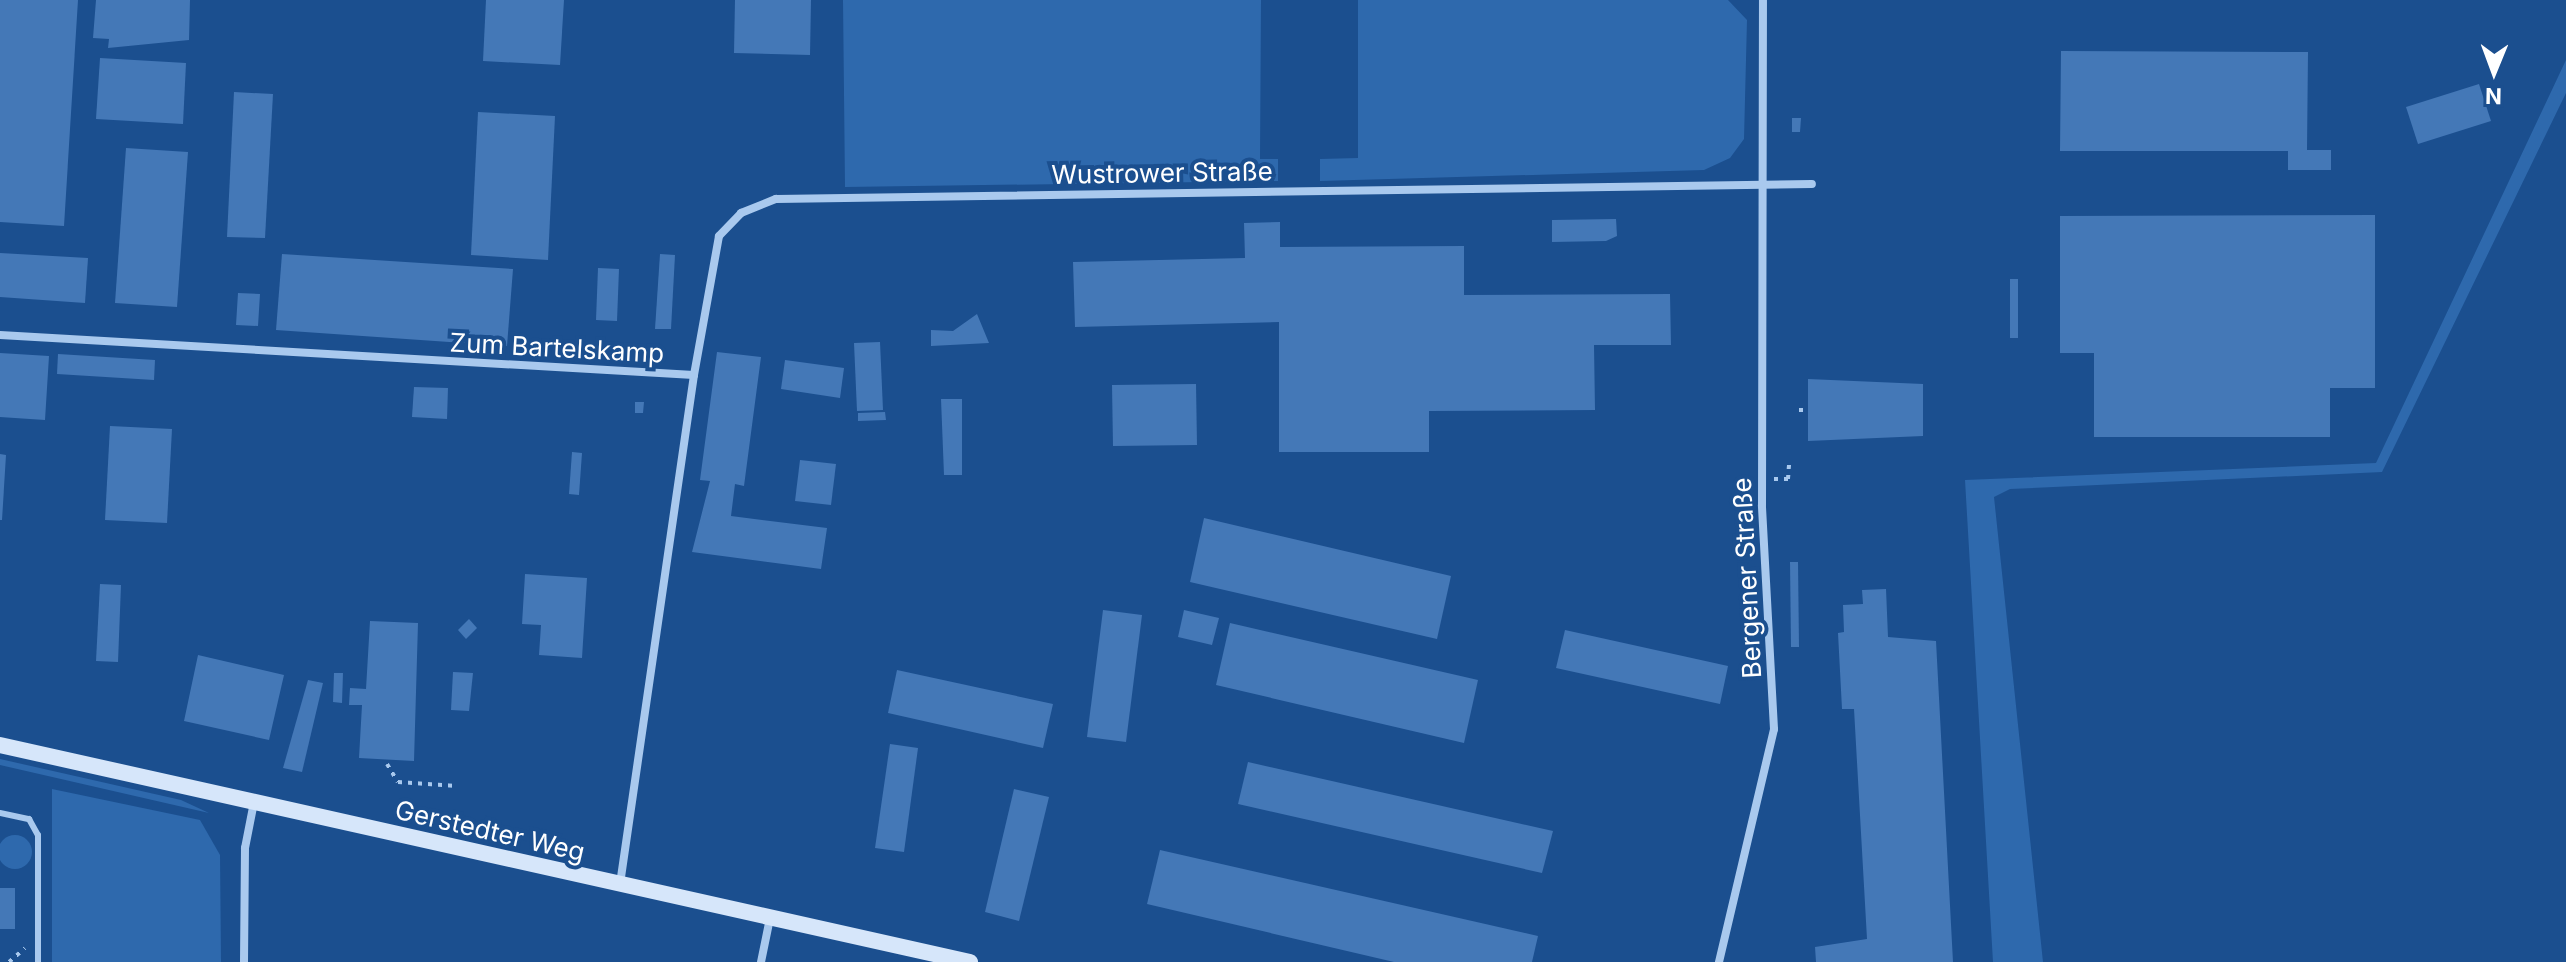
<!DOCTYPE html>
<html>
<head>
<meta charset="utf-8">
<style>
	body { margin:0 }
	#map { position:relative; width:2566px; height:962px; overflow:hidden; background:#1b4f8f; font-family:Inter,sans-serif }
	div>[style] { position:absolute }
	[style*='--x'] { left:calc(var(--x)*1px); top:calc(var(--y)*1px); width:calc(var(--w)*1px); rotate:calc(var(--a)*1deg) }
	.green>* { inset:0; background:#2e69ad }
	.round { border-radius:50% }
	.building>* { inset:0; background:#4478b7 }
	.path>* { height:4px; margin-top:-2px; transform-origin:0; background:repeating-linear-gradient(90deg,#a9c9ee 0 4px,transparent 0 10px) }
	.lane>* { height:6px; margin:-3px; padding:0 3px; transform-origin:3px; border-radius:3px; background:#a9c9ee }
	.street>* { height:8px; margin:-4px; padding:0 4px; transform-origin:4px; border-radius:4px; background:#a9c9ee }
	.secondary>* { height:16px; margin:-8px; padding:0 8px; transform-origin:8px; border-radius:8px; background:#d6e6fa }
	span { translate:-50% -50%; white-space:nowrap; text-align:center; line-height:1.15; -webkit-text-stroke:8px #1b4f8f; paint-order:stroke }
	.street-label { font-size:26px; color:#fff }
	.north { position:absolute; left:2454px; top:32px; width:80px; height:80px; -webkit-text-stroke:6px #1b4f8f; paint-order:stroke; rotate:181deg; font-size:22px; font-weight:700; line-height:32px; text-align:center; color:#fff }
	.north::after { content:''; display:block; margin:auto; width:28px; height:36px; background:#fff; clip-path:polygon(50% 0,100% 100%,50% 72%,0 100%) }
</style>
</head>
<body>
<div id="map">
	<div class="green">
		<div style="clip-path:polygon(843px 0,1261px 0,1260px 159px,1278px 159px,1278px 181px,845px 187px)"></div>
		<div style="clip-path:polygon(1358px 0,1728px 0,1747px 20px,1744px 139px,1730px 158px,1704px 170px,1320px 181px,1320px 159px,1358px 158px)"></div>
		<div style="clip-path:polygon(2566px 60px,2566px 93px,2382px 472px,2010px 489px,1994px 497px,2043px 962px,1993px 962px,1965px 480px,2376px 463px)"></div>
		<div style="clip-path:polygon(0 759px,181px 800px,209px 813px,0 765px)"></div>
		<div style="clip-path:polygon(52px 789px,200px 820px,220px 855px,221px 962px,52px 962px)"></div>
		<div class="round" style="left:-2px;top:835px;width:34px;height:34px"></div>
	</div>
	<div class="building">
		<div style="clip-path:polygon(0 0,78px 0,64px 226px,0 222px)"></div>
		<div style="clip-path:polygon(96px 0,190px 0,189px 40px,108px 48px,109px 39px,93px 38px)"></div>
		<div style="clip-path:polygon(486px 0,564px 0,560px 65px,483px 61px)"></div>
		<div style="clip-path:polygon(735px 0,811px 0,810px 55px,734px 53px)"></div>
		<div style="clip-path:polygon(2061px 51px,2308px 52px,2307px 150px,2331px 150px,2331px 170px,2288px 170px,2288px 151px,2060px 151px)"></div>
		<div style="clip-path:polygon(100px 58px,186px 63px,183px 124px,96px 119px)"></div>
		<div style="clip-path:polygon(2479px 84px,2491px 121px,2418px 144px,2406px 107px)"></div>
		<div style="clip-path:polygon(234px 92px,273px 94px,265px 238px,227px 237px)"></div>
		<div style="clip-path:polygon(478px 112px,555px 116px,548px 260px,471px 255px)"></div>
		<div style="clip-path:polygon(1792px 118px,1801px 118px,1800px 132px,1792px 132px)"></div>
		<div style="clip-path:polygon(126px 148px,188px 152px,177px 307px,115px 303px)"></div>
		<div style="clip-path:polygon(1236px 168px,1251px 168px,1251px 178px,1236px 178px)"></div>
		<div style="clip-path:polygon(2375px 215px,2375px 388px,2330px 388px,2330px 437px,2094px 437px,2094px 353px,2060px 353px,2060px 216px)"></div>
		<div style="clip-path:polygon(1616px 219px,1617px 236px,1606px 241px,1552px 242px,1552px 220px)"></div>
		<div style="clip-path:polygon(1280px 222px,1280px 247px,1464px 246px,1464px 295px,1670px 294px,1671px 345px,1594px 345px,1595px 410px,1429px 411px,1429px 452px,1279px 452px,1279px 322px,1075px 327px,1073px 262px,1245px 258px,1244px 223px)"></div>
		<div style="clip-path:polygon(0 253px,88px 258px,85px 303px,0 297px)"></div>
		<div style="clip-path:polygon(282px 254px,513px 269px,507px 346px,276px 330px)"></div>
		<div style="clip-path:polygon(660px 254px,675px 255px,671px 329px,655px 329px)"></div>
		<div style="clip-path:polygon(598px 268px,619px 269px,617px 321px,596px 320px)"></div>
		<div style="clip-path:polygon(2010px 279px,2018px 279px,2018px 338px,2010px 338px)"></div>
		<div style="clip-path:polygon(238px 293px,260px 294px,258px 326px,236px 325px)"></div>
		<div style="clip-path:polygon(977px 314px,989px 343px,931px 346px,931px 330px,953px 331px)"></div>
		<div style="clip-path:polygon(880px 342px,883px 410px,857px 411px,854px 343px)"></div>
		<div style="clip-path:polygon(717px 352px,761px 357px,744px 486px,735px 484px,731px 516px,827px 528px,821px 569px,692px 552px,710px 481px,700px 480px)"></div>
		<div style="clip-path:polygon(0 353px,49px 356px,45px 420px,0 417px)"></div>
		<div style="clip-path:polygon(58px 354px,155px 360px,154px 380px,57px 374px)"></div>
		<div style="clip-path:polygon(785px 360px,844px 368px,840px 398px,781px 389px)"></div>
		<div style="clip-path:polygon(1808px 379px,1923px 384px,1923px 436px,1808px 441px)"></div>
		<div style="clip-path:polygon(1196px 384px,1197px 445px,1113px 446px,1112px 385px)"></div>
		<div style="clip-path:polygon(414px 387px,448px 388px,447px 419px,412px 417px)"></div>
		<div style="clip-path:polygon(941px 399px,962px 399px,962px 475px,944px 475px)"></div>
		<div style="clip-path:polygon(635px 402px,644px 402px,643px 413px,635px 413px)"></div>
		<div style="clip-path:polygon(885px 412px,886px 420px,858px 421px,858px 413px)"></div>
		<div style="clip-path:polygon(110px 426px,172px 429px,167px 523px,105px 520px)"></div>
		<div style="clip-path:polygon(572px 452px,582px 453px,579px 495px,569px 494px)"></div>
		<div style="clip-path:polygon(0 454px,6px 455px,2px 520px,0 520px)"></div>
		<div style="clip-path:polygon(800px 460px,836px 464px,831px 505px,795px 501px)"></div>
		<div style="clip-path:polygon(1204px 518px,1451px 576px,1437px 639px,1190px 582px)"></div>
		<div style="clip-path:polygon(1790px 562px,1798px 562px,1799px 647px,1791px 647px)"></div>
		<div style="clip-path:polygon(525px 574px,587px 578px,582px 658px,539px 655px,541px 625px,522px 624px)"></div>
		<div style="clip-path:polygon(100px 584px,121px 585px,118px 662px,96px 661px)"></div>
		<div style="clip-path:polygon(1886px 589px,1888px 637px,1936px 641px,1953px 962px,1816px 962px,1815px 947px,1867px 939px,1854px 709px,1842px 709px,1838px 633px,1844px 632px,1843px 605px,1863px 604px,1862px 590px)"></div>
		<div style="clip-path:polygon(1103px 610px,1142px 615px,1126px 742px,1087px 737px)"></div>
		<div style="clip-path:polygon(1184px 610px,1219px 618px,1212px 645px,1178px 637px)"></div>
		<div style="clip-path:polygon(469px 619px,477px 628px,466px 639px,458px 630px)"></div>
		<div style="clip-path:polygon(370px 621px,418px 623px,414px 761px,359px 758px,362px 705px,349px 705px,350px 688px,366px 689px)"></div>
		<div style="clip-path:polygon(1230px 623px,1478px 680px,1464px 743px,1216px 685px)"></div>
		<div style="clip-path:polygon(1565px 630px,1728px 666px,1720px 704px,1556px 668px)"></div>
		<div style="clip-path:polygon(198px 655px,284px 675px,269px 740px,184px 721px)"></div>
		<div style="clip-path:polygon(897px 670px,1053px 704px,1043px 748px,888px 713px)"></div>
		<div style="clip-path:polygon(453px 672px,473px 673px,469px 711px,451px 710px)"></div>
		<div style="clip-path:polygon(334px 673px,343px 673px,342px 703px,333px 702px)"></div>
		<div style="clip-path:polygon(308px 680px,323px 683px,302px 772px,283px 768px)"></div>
		<div style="clip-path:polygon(890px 744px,918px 748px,904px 852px,875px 848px)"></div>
		<div style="clip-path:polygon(1248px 762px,1553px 831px,1542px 873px,1238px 804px)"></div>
		<div style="clip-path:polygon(1014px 789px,1049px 797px,1019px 921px,985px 912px)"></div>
		<div style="clip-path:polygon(1160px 850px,1538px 936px,1532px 962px,1394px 962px,1147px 904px)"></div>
		<div style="clip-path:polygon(0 888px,15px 888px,15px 929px,0 929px)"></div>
	</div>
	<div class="path">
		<div style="--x:1799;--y:410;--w:9;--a:0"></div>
		<div style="--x:1774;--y:479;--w:14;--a:0"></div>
		<div style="--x:1788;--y:479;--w:15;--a:-86"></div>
		<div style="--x:387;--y:764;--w:21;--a:59"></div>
		<div style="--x:398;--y:782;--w:59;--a:3.9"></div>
		<div style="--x:9;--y:962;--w:21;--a:-41"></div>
	</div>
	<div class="lane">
		<div style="--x:0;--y:813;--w:30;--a:12"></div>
		<div style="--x:29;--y:819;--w:18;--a:61"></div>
		<div style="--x:38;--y:835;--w:127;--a:90"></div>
	</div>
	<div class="street">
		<div style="--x:0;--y:335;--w:695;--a:3.3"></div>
		<div style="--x:694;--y:375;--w:514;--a:98.27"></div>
		<div style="--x:694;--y:375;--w:141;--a:-79.8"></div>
		<div style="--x:719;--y:236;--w:32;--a:-46"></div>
		<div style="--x:741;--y:213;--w:38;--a:-22"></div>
		<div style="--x:776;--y:199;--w:1036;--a:-0.83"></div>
		<div style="--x:244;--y:962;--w:114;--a:-89.5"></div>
		<div style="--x:245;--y:848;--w:47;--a:-78.9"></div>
		<div style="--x:761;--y:962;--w:45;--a:-78.4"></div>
		<div style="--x:1719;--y:962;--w:239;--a:-76.7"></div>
		<div style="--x:1774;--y:729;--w:224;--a:-93.1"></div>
		<div style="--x:1762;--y:505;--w:505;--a:-89.89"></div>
	</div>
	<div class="secondary">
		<div style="--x:0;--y:745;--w:994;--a:12.61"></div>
	</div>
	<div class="street-label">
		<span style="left:1162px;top:173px;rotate:-1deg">Wustrower Straße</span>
		<span style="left:557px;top:348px;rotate:3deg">Zum Bartelskamp</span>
		<span style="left:1747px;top:578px;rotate:-93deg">Bergener Straße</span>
		<span style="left:490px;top:831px;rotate:13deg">Gerstedter Weg</span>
	</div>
	<div class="north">N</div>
</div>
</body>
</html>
